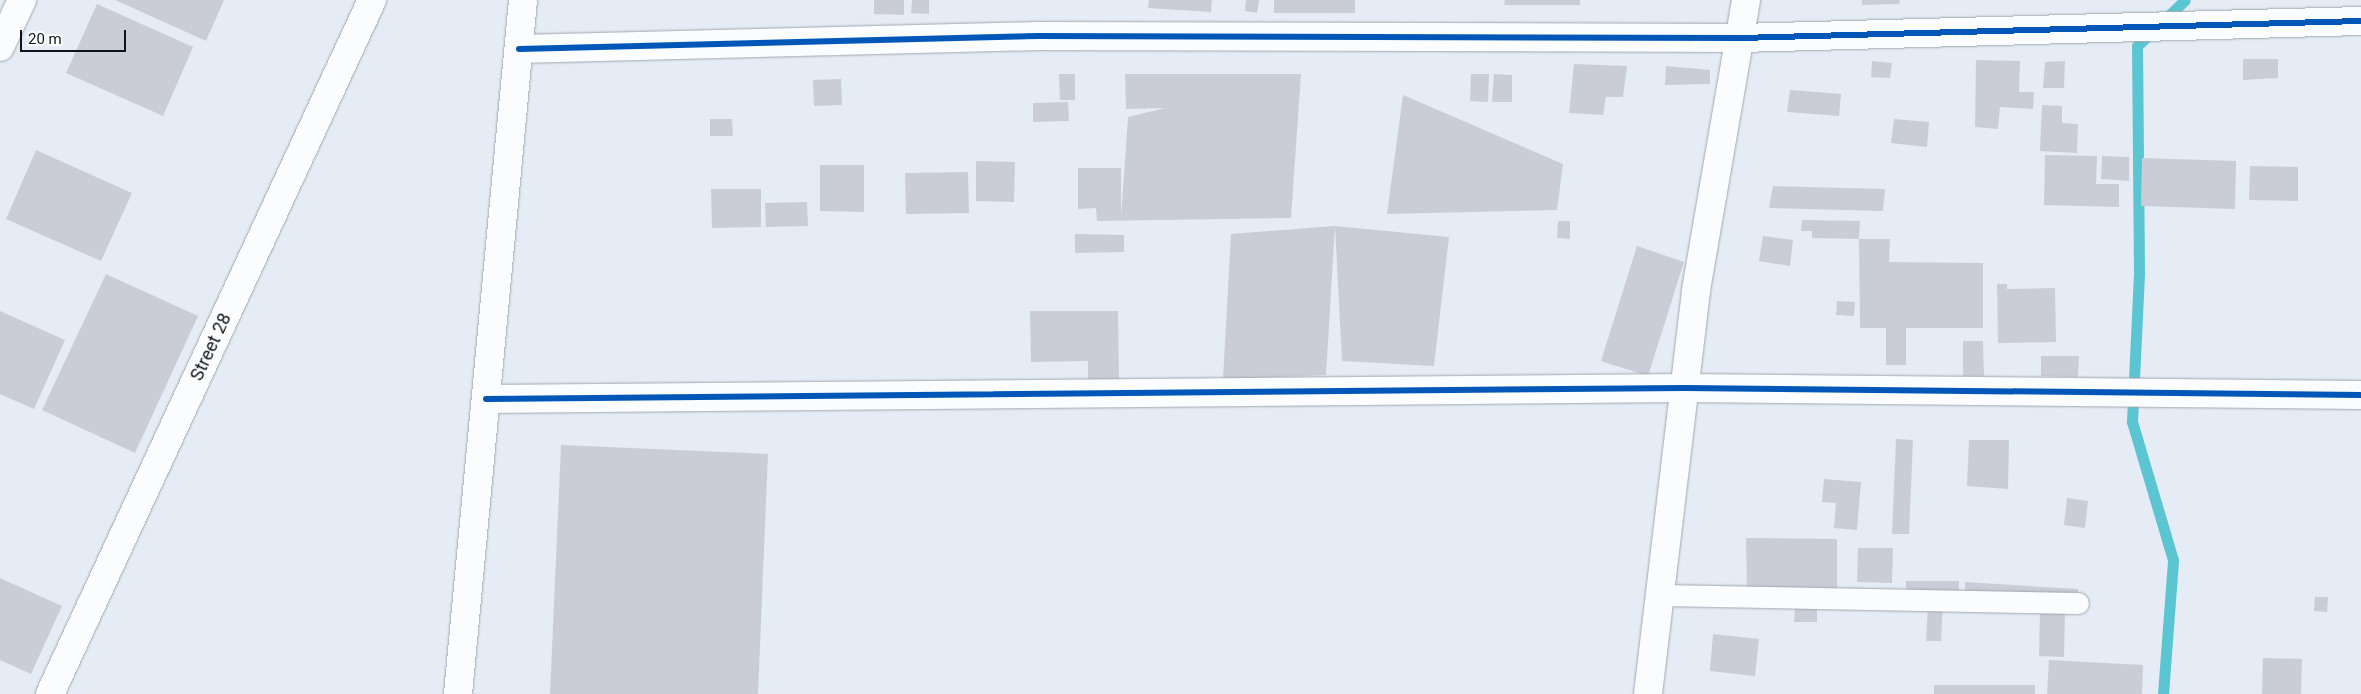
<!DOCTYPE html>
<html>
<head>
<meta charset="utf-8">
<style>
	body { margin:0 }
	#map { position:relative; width:2361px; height:694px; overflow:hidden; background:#e5ecf6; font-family:Roboto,sans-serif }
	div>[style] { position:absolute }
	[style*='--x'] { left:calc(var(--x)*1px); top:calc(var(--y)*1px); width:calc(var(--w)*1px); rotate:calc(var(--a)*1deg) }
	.stream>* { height:11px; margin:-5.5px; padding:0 5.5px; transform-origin:5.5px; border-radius:5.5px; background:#5bc5d1 }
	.building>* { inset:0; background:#cacdd7 }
	.roads { filter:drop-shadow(0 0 1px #a1a7af) drop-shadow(0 0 1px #a1a7af) }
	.service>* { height:21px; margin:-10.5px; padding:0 10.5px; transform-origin:10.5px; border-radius:10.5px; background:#fbfcfe }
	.minor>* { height:28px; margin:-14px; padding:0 14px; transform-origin:14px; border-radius:14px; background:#fbfcfe }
	.cycleway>* { height:6px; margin:-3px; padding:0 3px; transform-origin:3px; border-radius:3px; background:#0057b8 }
	span { translate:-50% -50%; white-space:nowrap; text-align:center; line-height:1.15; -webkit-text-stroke:4.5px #fff; paint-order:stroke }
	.street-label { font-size:18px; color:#0d131a }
	.scale { position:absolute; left:20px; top:30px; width:106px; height:22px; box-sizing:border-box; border:2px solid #0d131a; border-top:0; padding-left:6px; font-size:15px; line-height:18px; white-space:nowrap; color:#0d131a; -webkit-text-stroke:4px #fff; paint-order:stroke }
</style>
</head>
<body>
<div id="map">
	<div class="stream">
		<div style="--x:2163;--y:694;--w:134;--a:-85.7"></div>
		<div style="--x:2173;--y:560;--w:144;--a:-106.5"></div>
		<div style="--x:2132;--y:422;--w:149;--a:-87.3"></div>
		<div style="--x:2139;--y:273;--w:227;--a:-90.5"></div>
		<div style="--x:2137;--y:46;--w:66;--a:-43.8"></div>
	</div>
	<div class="building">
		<div style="clip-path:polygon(115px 0,224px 0,206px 41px)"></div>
		<div style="clip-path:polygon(874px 0,904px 0,904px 15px,874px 14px)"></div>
		<div style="clip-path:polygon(912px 0,929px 0,929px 14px,911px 13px)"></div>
		<div style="clip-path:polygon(1149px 0,1212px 0,1211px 12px,1148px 8px)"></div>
		<div style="clip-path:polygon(1246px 0,1259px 0,1257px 13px,1245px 11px)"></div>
		<div style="clip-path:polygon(1274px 0,1355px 0,1355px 13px,1274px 13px)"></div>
		<div style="clip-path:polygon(1505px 0,1580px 0,1580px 5px,1504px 5px)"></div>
		<div style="clip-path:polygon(1862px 0,1900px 0,1899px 4px,1862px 5px)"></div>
		<div style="clip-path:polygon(97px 4px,193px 47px,163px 116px,66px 73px)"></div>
		<div style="clip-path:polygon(2243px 59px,2278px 59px,2278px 78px,2243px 80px)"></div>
		<div style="clip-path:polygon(1976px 60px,2020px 61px,2019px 92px,2034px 92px,2033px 109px,2000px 107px,1998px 129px,1975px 127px)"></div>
		<div style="clip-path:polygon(1872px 61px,1892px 63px,1890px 78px,1871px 77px)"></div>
		<div style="clip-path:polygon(2065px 61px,2064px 88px,2043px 88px,2045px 62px)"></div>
		<div style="clip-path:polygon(1574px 64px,1627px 66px,1623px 97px,1606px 97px,1603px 115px,1569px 113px)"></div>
		<div style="clip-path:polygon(1666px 66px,1710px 70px,1710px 84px,1665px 85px)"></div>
		<div style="clip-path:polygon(1059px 74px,1075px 74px,1075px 100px,1060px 100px)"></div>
		<div style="clip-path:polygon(1125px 74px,1301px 74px,1291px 218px,1097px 221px,1096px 208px,1078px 209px,1078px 168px,1121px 168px,1121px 217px,1128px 117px,1165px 108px,1126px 109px)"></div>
		<div style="clip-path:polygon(1471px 74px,1489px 74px,1488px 102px,1470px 101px)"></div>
		<div style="clip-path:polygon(1494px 74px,1512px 75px,1512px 102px,1492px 102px)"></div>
		<div style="clip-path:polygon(841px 79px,842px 105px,814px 106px,813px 80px)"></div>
		<div style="clip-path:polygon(1790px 90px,1841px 94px,1839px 116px,1787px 112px)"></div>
		<div style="clip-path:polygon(1403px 95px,1563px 164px,1557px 210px,1387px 214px)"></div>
		<div style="clip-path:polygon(1068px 102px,1069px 121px,1033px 122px,1033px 103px)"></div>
		<div style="clip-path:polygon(2042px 105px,2062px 106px,2062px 123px,2078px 124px,2077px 153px,2040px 151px)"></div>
		<div style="clip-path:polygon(710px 119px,732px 119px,733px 136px,710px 136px)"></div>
		<div style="clip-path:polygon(1894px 119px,1929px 122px,1927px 147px,1891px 143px)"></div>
		<div style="clip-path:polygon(36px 150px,132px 193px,101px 261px,6px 219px)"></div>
		<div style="clip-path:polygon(2045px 155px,2097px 156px,2096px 184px,2119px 184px,2119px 207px,2044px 205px)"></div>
		<div style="clip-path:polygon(2102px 156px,2129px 157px,2129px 181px,2101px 179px)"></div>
		<div style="clip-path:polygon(2142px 158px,2236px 161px,2235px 209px,2141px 206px)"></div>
		<div style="clip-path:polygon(976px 161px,1015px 162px,1014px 202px,976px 201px)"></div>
		<div style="clip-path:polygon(820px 165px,864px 165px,864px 212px,820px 211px)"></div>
		<div style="clip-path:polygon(2250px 166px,2298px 167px,2298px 201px,2249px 200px)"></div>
		<div style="clip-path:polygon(968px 172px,969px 213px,906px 214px,905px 173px)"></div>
		<div style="clip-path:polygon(1773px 186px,1885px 189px,1883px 211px,1769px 208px)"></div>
		<div style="clip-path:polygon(711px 189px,761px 189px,761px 227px,712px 228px)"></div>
		<div style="clip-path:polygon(807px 202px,808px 226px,766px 227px,765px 203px)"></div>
		<div style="clip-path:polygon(1802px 220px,1860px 221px,1859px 239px,1812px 238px,1812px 231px,1801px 231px)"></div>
		<div style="clip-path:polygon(1558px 221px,1570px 221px,1570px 239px,1557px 238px)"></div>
		<div style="clip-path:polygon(1335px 226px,1326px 375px,1223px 379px,1231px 234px,1335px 226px,1449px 237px,1434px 366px,1342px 361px)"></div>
		<div style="clip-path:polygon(1075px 234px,1124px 235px,1124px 252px,1075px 253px)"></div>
		<div style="clip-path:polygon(1763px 236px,1793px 240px,1790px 266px,1759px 261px)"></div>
		<div style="clip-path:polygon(1859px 239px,1890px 239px,1889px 262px,1983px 263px,1983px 328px,1906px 328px,1906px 365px,1886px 365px,1886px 328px,1860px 328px)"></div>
		<div style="clip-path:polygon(1637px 246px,1684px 262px,1648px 376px,1601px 361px)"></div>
		<div style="clip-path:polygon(106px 274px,198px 316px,135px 453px,42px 410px)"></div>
		<div style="clip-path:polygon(1997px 284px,2007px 284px,2007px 289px,2055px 288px,2056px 342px,1998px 343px)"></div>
		<div style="clip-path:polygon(1837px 301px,1855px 302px,1854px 316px,1836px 315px)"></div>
		<div style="clip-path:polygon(0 311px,65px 340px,34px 409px,0 394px)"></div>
		<div style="clip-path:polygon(1030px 311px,1118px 311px,1119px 382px,1088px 382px,1088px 361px,1031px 362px)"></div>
		<div style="clip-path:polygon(1963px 341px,1983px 341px,1984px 376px,1963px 376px)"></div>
		<div style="clip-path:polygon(2041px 356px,2079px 356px,2078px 377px,2041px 376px)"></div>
		<div style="clip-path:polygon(1896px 439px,1913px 440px,1909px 534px,1892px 534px)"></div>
		<div style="clip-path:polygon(1969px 440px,2009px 440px,2008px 489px,1967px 486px)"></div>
		<div style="clip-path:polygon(561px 445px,768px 454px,758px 694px,550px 694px)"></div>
		<div style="clip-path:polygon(1824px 479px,1861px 482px,1857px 530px,1834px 528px,1836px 503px,1822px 502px)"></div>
		<div style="clip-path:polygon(2067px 498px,2088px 501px,2085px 528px,2064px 525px)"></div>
		<div style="clip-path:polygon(1746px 538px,1837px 539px,1837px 593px,1747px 593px)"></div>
		<div style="clip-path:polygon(1858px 548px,1893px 548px,1892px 583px,1857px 582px)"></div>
		<div style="clip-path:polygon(0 578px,62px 606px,31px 674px,0 660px)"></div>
		<div style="clip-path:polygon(1906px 581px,1959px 581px,1959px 593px,1906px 593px)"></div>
		<div style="clip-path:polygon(1965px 582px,2078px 589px,2078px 600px,1965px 593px)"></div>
		<div style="clip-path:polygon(2315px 597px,2328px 597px,2327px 612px,2314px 611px)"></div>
		<div style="clip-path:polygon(1795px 604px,1817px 605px,1817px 622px,1794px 622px)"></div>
		<div style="clip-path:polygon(1928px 606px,1943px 607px,1941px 641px,1926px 641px)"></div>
		<div style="clip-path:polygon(2040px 611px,2065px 612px,2064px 657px,2039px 656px)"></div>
		<div style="clip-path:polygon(1713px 634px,1759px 639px,1755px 676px,1710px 671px)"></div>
		<div style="clip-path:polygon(2263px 658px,2302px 659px,2301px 694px,2262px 694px)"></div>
		<div style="clip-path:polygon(2049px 660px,2143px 665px,2142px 694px,2047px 694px)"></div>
		<div style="clip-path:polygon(1934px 685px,2035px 685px,2035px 694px,1934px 694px)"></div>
	</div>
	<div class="roads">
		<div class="service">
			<div style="--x:1660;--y:595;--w:418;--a:1.1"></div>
		</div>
		<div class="minor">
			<div style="--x:0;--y:47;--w:52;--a:-64.9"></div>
			<div style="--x:519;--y:49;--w:519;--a:-1.43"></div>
			<div style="--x:1038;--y:36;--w:702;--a:0.16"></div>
			<div style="--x:1740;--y:38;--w:621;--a:-1.57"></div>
			<div style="--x:486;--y:399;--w:1199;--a:-0.53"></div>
			<div style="--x:1685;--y:388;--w:676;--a:0.59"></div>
			<div style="--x:50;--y:694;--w:765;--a:-65.11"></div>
			<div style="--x:458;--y:694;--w:697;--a:-84.65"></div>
			<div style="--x:1648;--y:694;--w:407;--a:-83.2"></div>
			<div style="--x:1696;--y:290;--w:294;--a:-80.2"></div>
		</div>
	</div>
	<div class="cycleway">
		<div style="--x:519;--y:49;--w:519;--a:-1.43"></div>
		<div style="--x:1038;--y:36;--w:702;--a:0.16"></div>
		<div style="--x:1740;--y:38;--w:621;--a:-1.57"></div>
		<div style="--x:486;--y:399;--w:1199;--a:-0.53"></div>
		<div style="--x:1685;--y:388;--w:676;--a:0.59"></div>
	</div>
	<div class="street-label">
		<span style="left:211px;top:347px;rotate:-65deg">Street 28</span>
	</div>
	<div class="scale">20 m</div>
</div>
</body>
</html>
